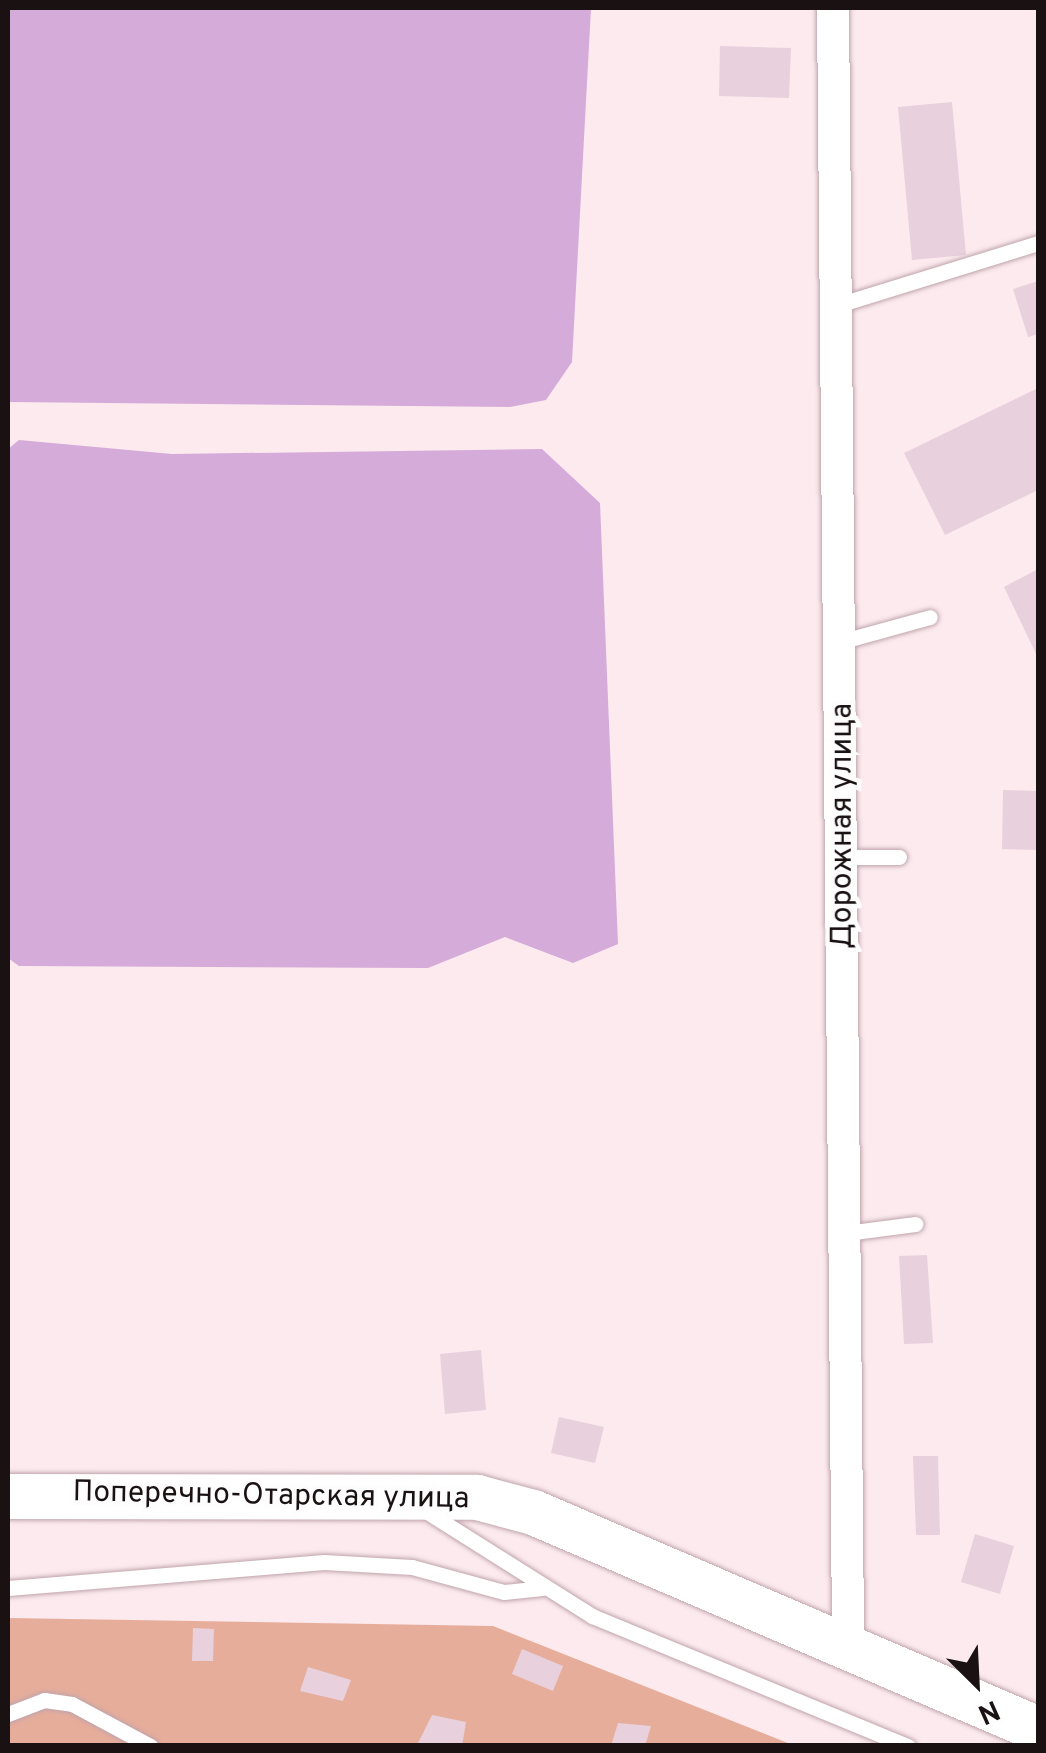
<!DOCTYPE html>
<html>
<head>
<meta charset="utf-8">
<style>
	body { margin:0 }
	#map { position:relative; width:1046px; height:1753px; overflow:hidden; background:#fceaef; font-family:Overpass,sans-serif }
	div>[style] { position:absolute }
	[style*='--x'] { left:calc(var(--x)*1px); top:calc(var(--y)*1px); width:calc(var(--w)*1px); rotate:calc(var(--a)*1deg) }
	.green>* { inset:0; background:#e7ad9b }
	.water>* { inset:0; background:#d5abd9 }
	.building>* { inset:0; background:#e8d0dd }
	.roads { filter:drop-shadow(0 0 2px #bfa4ab) drop-shadow(0 0 2px #bfa4ab) }
	.lane>* { height:15px; margin:-7.5px; padding:0 7.5px; transform-origin:7.5px; border-radius:7.5px; background:#fff }
	.street>* { height:32px; margin:-16px; padding:0 16px; transform-origin:16px; border-radius:16px; background:#fff }
	.secondary>* { height:45px; margin:-22.5px; padding:0 22.5px; transform-origin:22.5px; border-radius:22.5px; background:#fff }
	span { translate:-50% -50%; white-space:nowrap; text-align:center; line-height:1.15; -webkit-text-stroke:9px #fdfdfd; paint-order:stroke }
	.street-label { font-size:30px; color:#1a1113 }
	.frame { position:absolute; inset:0; border:10px solid #1a1113; pointer-events:none }
	.north { position:absolute; left:926px; top:1633px; width:100px; height:100px; -webkit-text-stroke:8px #fdfdfd; paint-order:stroke; rotate:156deg; font-size:28px; font-weight:700; line-height:40px; text-align:center; color:#1a1113 }
	.north::after { content:''; display:block; margin:auto; width:35px; height:45px; background:#1a1113; clip-path:polygon(50% 0,100% 100%,50% 72%,0 100%) }
</style>
</head>
<body>
<div id="map">
	<div class="green">
		<div style="clip-path:polygon(8px 1618px,493px 1626px,793px 1745px,8px 1746px)"></div>
	</div>
	<div class="water">
		<div style="clip-path:polygon(8px 8px,591px 8px,572px 362px,546px 400px,510px 407px,8px 402px)"></div>
		<div style="clip-path:polygon(19px 440px,172px 454px,542px 449px,600px 503px,618px 944px,573px 963px,505px 937px,428px 968px,19px 966px,8px 958px,8px 449px)"></div>
	</div>
	<div class="building">
		<div style="clip-path:polygon(720px 46px,791px 48px,789px 98px,719px 96px)"></div>
		<div style="clip-path:polygon(952px 102px,966px 255px,912px 260px,898px 107px)"></div>
		<div style="clip-path:polygon(1038px 281px,1038px 334px,1028px 337px,1013px 289px)"></div>
		<div style="clip-path:polygon(1038px 388px,1038px 490px,945px 535px,904px 453px)"></div>
		<div style="clip-path:polygon(1038px 569px,1038px 658px,1004px 587px)"></div>
		<div style="clip-path:polygon(1003px 790px,1038px 791px,1038px 850px,1002px 849px)"></div>
		<div style="clip-path:polygon(927px 1255px,933px 1343px,904px 1344px,899px 1256px)"></div>
		<div style="clip-path:polygon(481px 1350px,486px 1410px,445px 1414px,440px 1354px)"></div>
		<div style="clip-path:polygon(559px 1417px,604px 1427px,595px 1463px,551px 1453px)"></div>
		<div style="clip-path:polygon(913px 1456px,938px 1456px,940px 1535px,916px 1535px)"></div>
		<div style="clip-path:polygon(975px 1534px,1014px 1546px,1000px 1594px,961px 1582px)"></div>
		<div style="clip-path:polygon(193px 1628px,214px 1629px,213px 1661px,192px 1661px)"></div>
		<div style="clip-path:polygon(522px 1649px,563px 1666px,553px 1691px,512px 1674px)"></div>
		<div style="clip-path:polygon(308px 1667px,351px 1680px,343px 1701px,300px 1691px)"></div>
		<div style="clip-path:polygon(432px 1715px,466px 1722px,462px 1746px,418px 1743px)"></div>
		<div style="clip-path:polygon(618px 1723px,651px 1726px,645px 1746px,611px 1746px)"></div>
	</div>
	<div class="roads">
		<div class="lane">
			<div style="--x:841;--y:304;--w:206;--a:-17.2"></div>
			<div style="--x:843;--y:641;--w:90;--a:-15.4"></div>
			<div style="--x:844;--y:857;--w:55;--a:0"></div>
			<div style="--x:846;--y:1233;--w:70;--a:-7.4"></div>
			<div style="--x:424;--y:1510;--w:199;--a:32.2"></div>
			<div style="--x:592;--y:1616;--w:342;--a:22.4"></div>
			<div style="--x:8;--y:1588;--w:317;--a:-4.7"></div>
			<div style="--x:324;--y:1562;--w:88;--a:3.3"></div>
			<div style="--x:412;--y:1567;--w:95;--a:15.2"></div>
			<div style="--x:504;--y:1592;--w:38;--a:-6"></div>
			<div style="--x:8;--y:1714;--w:39;--a:-21"></div>
			<div style="--x:44;--y:1700;--w:28;--a:8"></div>
			<div style="--x:72;--y:1704;--w:89;--a:28.3"></div>
		</div>
		<div class="street">
			<div style="--x:833;--y:8;--w:1636;--a:89.47"></div>
		</div>
		<div class="secondary">
			<div style="--x:8;--y:1496;--w:469;--a:0.1"></div>
			<div style="--x:477;--y:1497;--w:58;--a:15"></div>
			<div style="--x:533;--y:1512;--w:550;--a:23.25"></div>
		</div>
	</div>
	<div class="street-label">
		<span style="left:844px;top:826px;rotate:-90deg">Дорожная улица</span>
		<span style="left:271px;top:1497px;rotate:1deg">Поперечно-Отарская улица</span>
	</div>
	<div class="frame"></div>
	<div class="north">N</div>
</div>
</body>
</html>
